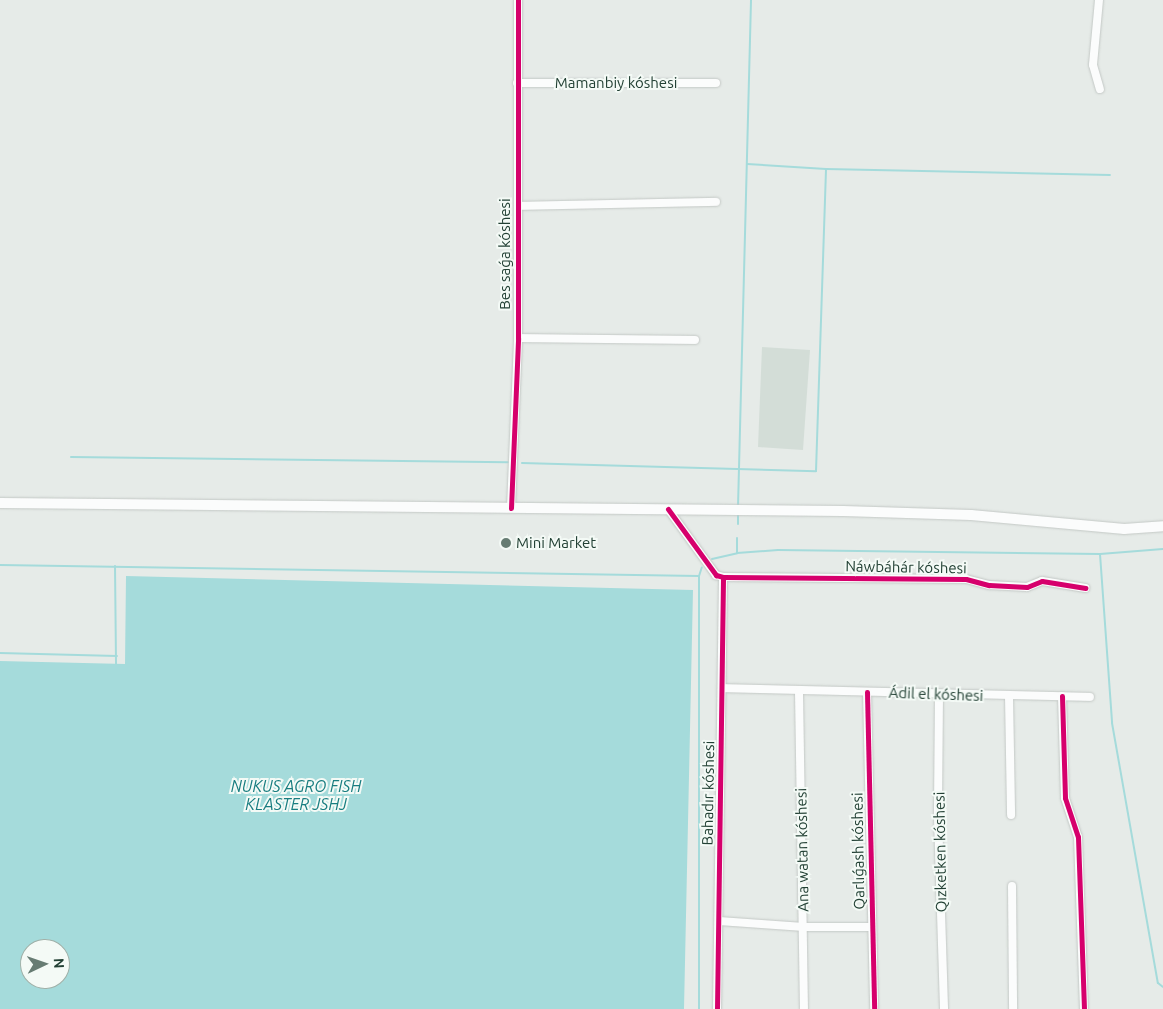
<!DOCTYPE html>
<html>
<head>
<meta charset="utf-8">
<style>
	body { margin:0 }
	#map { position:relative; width:1163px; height:1009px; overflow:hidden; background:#e6ebe8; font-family:Ubuntu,sans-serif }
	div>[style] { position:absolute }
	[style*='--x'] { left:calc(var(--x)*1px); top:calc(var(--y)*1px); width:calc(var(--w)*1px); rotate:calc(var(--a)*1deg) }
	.built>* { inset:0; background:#d3ddd7 }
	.water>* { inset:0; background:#a5dbdb }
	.stream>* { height:2px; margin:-1px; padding:0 1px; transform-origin:1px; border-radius:1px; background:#a5dbdb }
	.roads { filter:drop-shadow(0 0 1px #c3c8c5) drop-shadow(0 0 1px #c3c8c5) }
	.minor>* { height:8px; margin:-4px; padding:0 4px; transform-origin:4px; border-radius:4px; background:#fbfcfc }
	.secondary>* { height:10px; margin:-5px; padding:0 5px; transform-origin:5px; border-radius:5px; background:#fbfcfc }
	.cycleway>* { height:5px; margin:-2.5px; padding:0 2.5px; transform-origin:2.5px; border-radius:2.5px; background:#d6006c }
	.dots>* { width:14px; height:14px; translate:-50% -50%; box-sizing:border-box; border:2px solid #f4faf6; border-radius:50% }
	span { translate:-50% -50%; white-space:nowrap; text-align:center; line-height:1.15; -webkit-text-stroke:4px #f4faf6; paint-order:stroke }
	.street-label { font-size:15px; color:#224034 }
	.poi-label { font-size:15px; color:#224034 }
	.left { translate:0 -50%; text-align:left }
	.water-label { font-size:16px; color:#187d80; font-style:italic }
	.north { position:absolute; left:20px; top:939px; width:50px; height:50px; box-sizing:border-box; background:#f4faf6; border:1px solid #a0b0a8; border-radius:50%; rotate:87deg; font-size:14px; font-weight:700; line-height:20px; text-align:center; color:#224034 }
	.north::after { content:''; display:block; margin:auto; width:18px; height:22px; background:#677c73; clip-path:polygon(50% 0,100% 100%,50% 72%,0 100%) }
</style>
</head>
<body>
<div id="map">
	<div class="built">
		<div style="clip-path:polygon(762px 347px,810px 350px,803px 450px,758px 447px)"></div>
	</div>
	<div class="water">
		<div style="clip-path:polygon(evenodd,126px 576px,693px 590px,684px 1009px,0 1009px,0 661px,125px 664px,126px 576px,30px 949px,60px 949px,60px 979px,30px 979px,30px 949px)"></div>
	</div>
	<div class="stream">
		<div style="--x:747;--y:164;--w:79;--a:3.6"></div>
		<div style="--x:71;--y:457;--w:437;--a:0.7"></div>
		<div style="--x:522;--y:463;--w:294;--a:1.6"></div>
		<div style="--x:816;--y:471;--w:302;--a:-88.1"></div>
		<div style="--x:826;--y:169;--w:284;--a:1.2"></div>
		<div style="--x:738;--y:507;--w:507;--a:-88.53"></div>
		<div style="--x:738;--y:524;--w:9;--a:-90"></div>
		<div style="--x:737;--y:538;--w:15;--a:90"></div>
		<div style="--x:737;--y:553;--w:41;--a:-4.2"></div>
		<div style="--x:778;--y:550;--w:322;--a:0.7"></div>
		<div style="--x:1100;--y:554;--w:63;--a:-4.5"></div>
		<div style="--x:1100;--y:554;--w:169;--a:85.9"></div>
		<div style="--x:1112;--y:723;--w:264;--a:80"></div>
		<div style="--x:1158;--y:983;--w:6;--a:39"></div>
		<div style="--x:712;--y:559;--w:26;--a:-13"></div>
		<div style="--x:0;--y:565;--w:699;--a:0.9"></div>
		<div style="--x:115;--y:566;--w:98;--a:89.4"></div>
		<div style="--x:0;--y:653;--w:117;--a:1.5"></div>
		<div style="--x:699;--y:1009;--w:433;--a:-90"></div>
		<div style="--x:699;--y:576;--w:9;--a:-72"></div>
	</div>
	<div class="roads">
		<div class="minor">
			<div style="--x:1099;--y:0;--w:65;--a:95.3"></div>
			<div style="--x:1093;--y:65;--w:25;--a:74"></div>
			<div style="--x:517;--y:83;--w:199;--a:0"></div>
			<div style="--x:518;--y:206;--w:198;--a:-1.2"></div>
			<div style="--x:518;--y:338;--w:177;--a:0.6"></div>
			<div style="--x:511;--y:508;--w:170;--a:-87.6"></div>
			<div style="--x:518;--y:338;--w:338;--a:-90"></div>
			<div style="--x:668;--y:509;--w:82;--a:54"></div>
			<div style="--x:716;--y:575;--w:7;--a:16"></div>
			<div style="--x:723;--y:577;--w:243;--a:0.5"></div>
			<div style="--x:966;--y:579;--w:24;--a:15"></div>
			<div style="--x:989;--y:585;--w:38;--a:3"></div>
			<div style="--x:1027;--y:587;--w:16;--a:-22"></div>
			<div style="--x:1042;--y:581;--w:44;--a:9.2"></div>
			<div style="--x:722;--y:688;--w:368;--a:1.4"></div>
			<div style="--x:799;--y:692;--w:317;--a:89.1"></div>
			<div style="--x:867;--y:692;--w:317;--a:88.7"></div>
			<div style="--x:939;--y:694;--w:123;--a:90.5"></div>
			<div style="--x:938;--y:817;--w:192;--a:88.2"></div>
			<div style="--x:1009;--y:696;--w:119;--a:89"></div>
			<div style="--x:1062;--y:696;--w:102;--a:88.3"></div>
			<div style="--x:1065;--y:798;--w:41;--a:71.6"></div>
			<div style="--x:1078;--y:837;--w:172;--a:88"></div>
			<div style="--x:1012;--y:886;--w:123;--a:89.5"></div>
			<div style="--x:719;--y:921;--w:85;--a:4"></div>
			<div style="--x:804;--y:927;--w:68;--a:0"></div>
			<div style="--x:717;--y:1009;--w:432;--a:-89.2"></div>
		</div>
		<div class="secondary">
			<div style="--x:0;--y:503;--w:843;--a:0.54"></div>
			<div style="--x:843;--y:511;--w:128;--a:1.8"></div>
			<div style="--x:971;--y:515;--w:154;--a:5.2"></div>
			<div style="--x:1124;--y:529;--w:39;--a:-4"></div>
		</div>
	</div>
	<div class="cycleway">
		<div style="--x:511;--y:508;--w:170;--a:-87.6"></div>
		<div style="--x:518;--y:338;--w:338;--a:-90"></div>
		<div style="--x:668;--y:509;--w:82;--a:54"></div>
		<div style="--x:716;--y:575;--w:7;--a:16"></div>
		<div style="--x:723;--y:577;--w:243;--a:0.5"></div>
		<div style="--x:966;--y:579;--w:24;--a:15"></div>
		<div style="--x:989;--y:585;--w:38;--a:3"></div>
		<div style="--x:1027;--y:587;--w:16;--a:-22"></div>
		<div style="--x:1042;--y:581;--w:44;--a:9.2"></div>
		<div style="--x:867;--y:692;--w:317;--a:88.7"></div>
		<div style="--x:1062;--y:696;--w:102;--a:88.3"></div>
		<div style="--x:1065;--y:798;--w:41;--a:71.6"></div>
		<div style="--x:1078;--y:837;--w:172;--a:88"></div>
		<div style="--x:717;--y:1009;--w:432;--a:-89.2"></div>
	</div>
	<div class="dots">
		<div style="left:506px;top:543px;background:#677c73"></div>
	</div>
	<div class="street-label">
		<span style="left:616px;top:83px">Mamanbiy kóshesi</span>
		<span style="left:505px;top:254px;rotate:-90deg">Bes saǵa kóshesi</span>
		<span style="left:906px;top:567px;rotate:1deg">Náwbáhár kóshesi</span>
		<span style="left:936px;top:694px;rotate:2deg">Ádil el kóshesi</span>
		<span style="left:708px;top:793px;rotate:-89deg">Bahadır kóshesi</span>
		<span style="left:802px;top:850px;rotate:-91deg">Ana watan kóshesi</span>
		<span style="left:858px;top:851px;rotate:-91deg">Qarlıǵash kóshesi</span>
		<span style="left:940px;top:852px;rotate:-91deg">Qızketken kóshesi</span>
	</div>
	<div class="poi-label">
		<span class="left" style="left:516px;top:543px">Mini Market</span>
	</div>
	<div class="water-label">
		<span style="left:296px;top:795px">NUKUS AGRO FISH<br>KLASTER JSHJ</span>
	</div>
	<div class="north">N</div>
</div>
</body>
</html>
